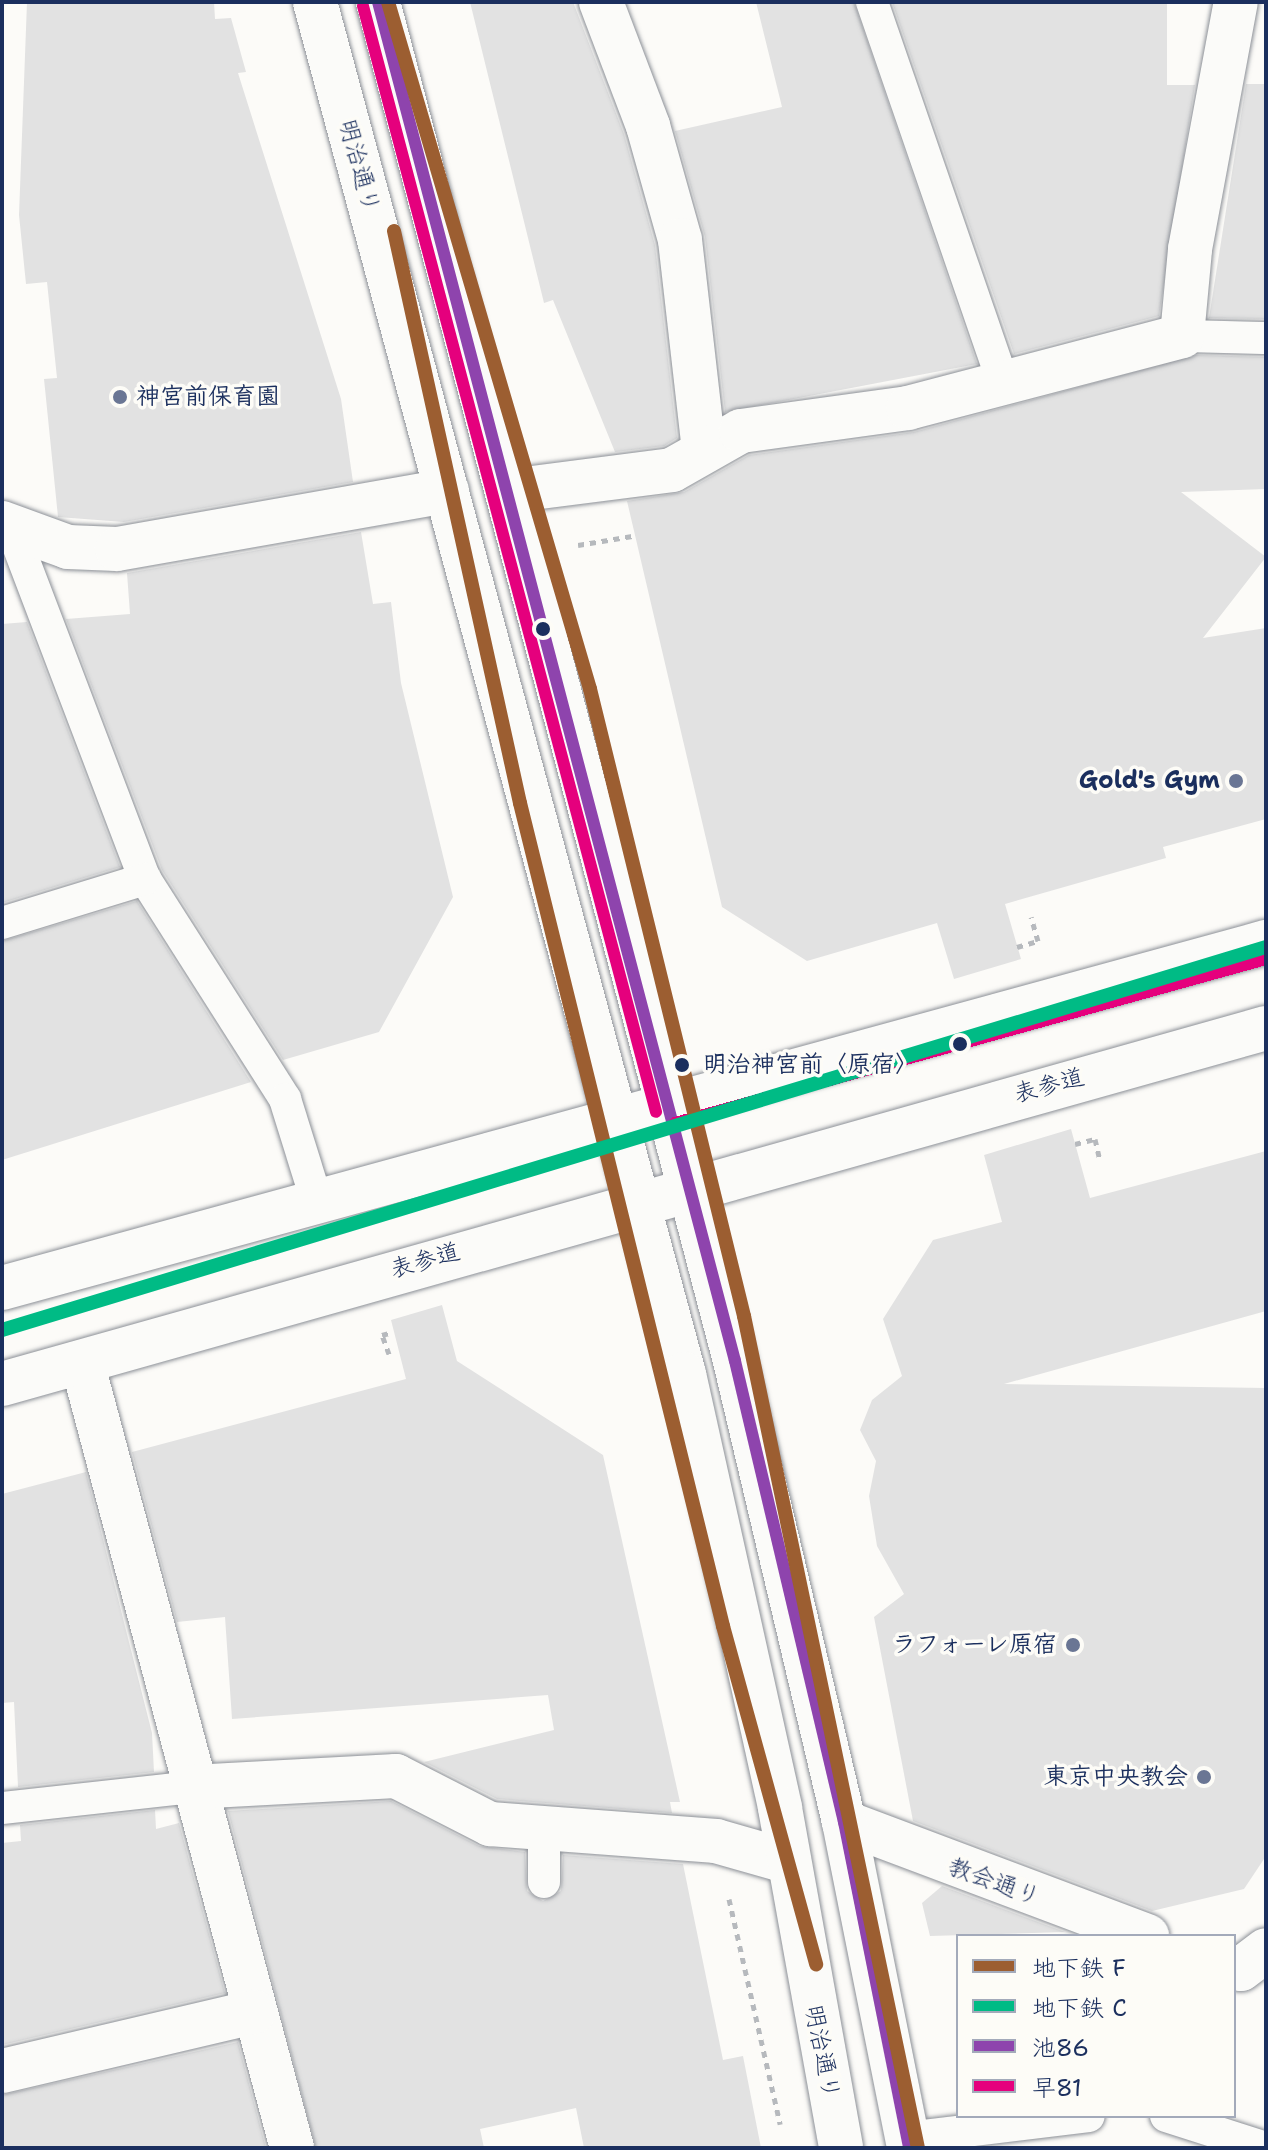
<!DOCTYPE html>
<html>
<head>
<meta charset="utf-8">
<style>
	body { margin:0 }
	#map { position:relative; width:1268px; height:2150px; overflow:hidden; background:#fcfbf8; font-family:"Shantell Sans","Klee One",sans-serif }
	div>[style] { position:absolute }
	[style*='--x'] { left:calc(var(--x)*1px); top:calc(var(--y)*1px); width:calc(var(--w)*1px); rotate:calc(var(--a)*1deg) }
	.building>* { inset:0; background:#e2e2e2 }
	.path>* { height:5px; margin-top:-2.5px; transform-origin:0; background:repeating-linear-gradient(90deg,#b6b9bd 0 6px,transparent 0 12px) }
	.roads { filter:drop-shadow(0 0 2px #8c9097) drop-shadow(0 0 2px #8c9097) }
	.lane>* { height:32px; margin:-16px; padding:0 16px; transform-origin:16px; border-radius:16px; background:#fbfbf9 }
	.street>* { height:44px; margin:-22px; padding:0 22px; transform-origin:22px; border-radius:22px; background:#fbfbf9 }
	.secondary>* { height:44px; margin:-22px; padding:0 22px; transform-origin:22px; border-radius:22px; background:#fbfbf9 }
	.primary>* { height:44px; margin:-22px; padding:0 22px; transform-origin:22px; border-radius:22px; background:#fbfbf9 }
	.bus-1>* { height:12px; margin:-6px; padding:0 6px; transform-origin:6px; border-radius:6px; background:#8e44ad }
	.bus-2>* { height:12px; margin:-6px; padding:0 6px; transform-origin:6px; border-radius:6px; background:#e5007d }
	.metro-1>* { height:14px; margin:-7px; padding:0 7px; transform-origin:7px; border-radius:7px; background:#9c5e31 }
	.metro-2>* { height:14px; margin:-7px; padding:0 7px; transform-origin:7px; border-radius:7px; background:#00bb85 }
	.dots>* { width:22px; height:22px; translate:-50% -50%; box-sizing:border-box; border:4px solid #fdfcf7; border-radius:50% }
	span { translate:-50% -50%; white-space:nowrap; text-align:center; line-height:1.15; -webkit-text-stroke:7px #fdfcf7; paint-order:stroke }
	.street-label { font-size:24px; color:#1b2f5e }
	.poi-label { font-size:24px; color:#1b2f5e; font-weight:700 }
	.left { translate:0 -50%; text-align:left }
	.right { translate:-100% -50%; text-align:right }
	.stop-label { font-size:24px; color:#1b2f5e; font-weight:700 }
	.frame { position:absolute; inset:0; border:4px solid #1b2f5e; pointer-events:none }
	.legend { position:absolute; left:956px; top:1934px; width:280px; height:184px; box-sizing:border-box; background:#fdfcf7; border:2px solid #a3aaba; margin:0; padding:10px 14px; list-style:none; font-size:24px; color:#1b2f5e }
	.legend li { display:flex; align-items:center; gap:16px; height:40px }
	.legend b { width:40px; border:2px solid #a3aaba }
</style>
</head>
<body>
<div id="map">
	<div class="building">
		<div style="clip-path:polygon(27px 2px,214px 2px,215px 19px,231px 18px,246px 72px,238px 73px,341px 399px,353px 482px,124px 522px,58px 517px,44px 379px,57px 378px,47px 282px,26px 284px,19px 215px)"></div>
		<div style="clip-path:polygon(470px 2px,573px 2px,624px 134px,655px 245px,677px 438px,664px 446px,615px 452px,553px 300px,544px 303px)"></div>
		<div style="clip-path:polygon(756px 2px,854px 2px,977px 364px,725px 412px,705px 237px,675px 131px,782px 107px)"></div>
		<div style="clip-path:polygon(892px 2px,1167px 2px,1167px 85px,1195px 85px,1159px 316px,1014px 354px)"></div>
		<div style="clip-path:polygon(1246px 84px,1266px 84px,1266px 319px,1209px 318px)"></div>
		<div style="clip-path:polygon(1196px 355px,1266px 357px,1266px 489px,1181px 492px,1266px 557px,1203px 638px,1266px 628px,1266px 819px,1163px 847px,1166px 858px,1005px 904px,1021px 959px,954px 979px,937px 923px,807px 961px,722px 907px,627px 501px,684px 492px,749px 455px,914px 432px)"></div>
		<div style="clip-path:polygon(361px 532px,373px 604px,391px 602px,401px 683px,453px 897px,379px 1032px,283px 1060px,162px 870px,66px 619px,130px 614px,127px 573px)"></div>
		<div style="clip-path:polygon(27px 622px,120px 867px,2px 903px,2px 624px)"></div>
		<div style="clip-path:polygon(137px 901px,251px 1082px,2px 1160px,2px 941px)"></div>
		<div style="clip-path:polygon(1071px 1129px,1090px 1198px,1266px 1151px,1266px 1311px,1004px 1384px,1266px 1388px,1266px 1856px,1244px 1889px,1152px 1911px,913px 1821px,874px 1617px,904px 1594px,877px 1546px,869px 1496px,876px 1461px,860px 1430px,872px 1400px,902px 1376px,883px 1319px,933px 1240px,1002px 1222px,984px 1155px)"></div>
		<div style="clip-path:polygon(442px 1305px,457px 1361px,603px 1455px,680px 1802px,670px 1802px,672px 1813px,497px 1799px,424px 1762px,554px 1730px,548px 1695px,232px 1719px,225px 1617px,177px 1622px,132px 1452px,406px 1379px,391px 1320px)"></div>
		<div style="clip-path:polygon(86px 1472px,152px 1733px,154px 1772px,18px 1787px,14px 1702px,2px 1703px,2px 1494px)"></div>
		<div style="clip-path:polygon(391px 1801px,479px 1846px,525px 1852px,527px 1891px,543px 1901px,561px 1891px,563px 1855px,683px 1864px,723px 2060px,743px 2056px,761px 2148px,584px 2148px,576px 2108px,480px 2129px,484px 2148px,316px 2148px,228px 1811px)"></div>
		<div style="clip-path:polygon(155px 1810px,156px 1829px,179px 1823px,225px 1993px,2px 2045px,2px 1843px,21px 1841px,20px 1825px)"></div>
		<div style="clip-path:polygon(942px 1886px,1065px 1932px,930px 1936px,922px 1903px)"></div>
		<div style="clip-path:polygon(238px 2042px,266px 2148px,2px 2148px,2px 2095px)"></div>
	</div>
	<div class="path">
		<div style="--x:578;--y:545;--w:55;--a:-9.5"></div>
		<div style="--x:1017;--y:947;--w:22;--a:-16"></div>
		<div style="--x:1038;--y:941;--w:25;--a:-106"></div>
		<div style="--x:1075;--y:1144;--w:21;--a:-14"></div>
		<div style="--x:1095;--y:1139;--w:23;--a:77"></div>
		<div style="--x:389;--y:1354;--w:20;--a:-110"></div>
		<div style="--x:382;--y:1335;--w:7;--a:-16"></div>
		<div style="--x:729;--y:1899;--w:231;--a:77.2"></div>
	</div>
	<div class="roads">
		<div class="lane">
			<div style="--x:872;--y:2;--w:405;--a:71"></div>
			<div style="--x:1182;--y:336;--w:84;--a:1.4"></div>
			<div style="--x:11;--y:527;--w:377;--a:69.2"></div>
			<div style="--x:145;--y:879;--w:261;--a:57.5"></div>
			<div style="--x:285;--y:1099;--w:108;--a:72.7"></div>
			<div style="--x:2;--y:923;--w:150;--a:-17.1"></div>
			<div style="--x:2;--y:1808;--w:191;--a:-6.3"></div>
			<div style="--x:544;--y:1826;--w:56;--a:90"></div>
			<div style="--x:1166;--y:2116;--w:105;--a:17.7"></div>
			<div style="--x:907;--y:2138;--w:183;--a:-6.9"></div>
		</div>
		<div class="street">
			<div style="--x:601;--y:2;--w:133;--a:69.2"></div>
			<div style="--x:648;--y:126;--w:118;--a:74.3"></div>
			<div style="--x:680;--y:240;--w:212;--a:83.5"></div>
			<div style="--x:509;--y:491;--w:164;--a:-7.3"></div>
			<div style="--x:672;--y:470;--w:79;--a:-29.5"></div>
			<div style="--x:741;--y:431;--w:169;--a:-7.8"></div>
			<div style="--x:908;--y:408;--w:283;--a:-14.7"></div>
			<div style="--x:1182;--y:336;--w:87;--a:-84.7"></div>
			<div style="--x:1190;--y:249;--w:251;--a:-79.5"></div>
			<div style="--x:2;--y:523;--w:70;--a:20"></div>
			<div style="--x:68;--y:547;--w:49;--a:2.3"></div>
			<div style="--x:117;--y:549;--w:335;--a:-10"></div>
			<div style="--x:82;--y:1362;--w:814;--a:75.04"></div>
			<div style="--x:192;--y:1787;--w:204;--a:-3.1"></div>
			<div style="--x:396;--y:1776;--w:106;--a:27.1"></div>
			<div style="--x:490;--y:1824;--w:227;--a:4.3"></div>
			<div style="--x:716;--y:1841;--w:76;--a:16"></div>
			<div style="--x:844;--y:1822;--w:324;--a:20.6"></div>
			<div style="--x:1234;--y:1967;--w:7;--a:16"></div>
			<div style="--x:1241;--y:1969;--w:31;--a:-37"></div>
			<div style="--x:2;--y:2071;--w:259;--a:-13.2"></div>
		</div>
		<div class="secondary">
			<div style="--x:2;--y:1288;--w:1311;--a:-15.31"></div>
			<div style="--x:2;--y:1384;--w:1313;--a:-15.73"></div>
		</div>
		<div class="primary">
			<div style="--x:315;--y:2;--w:1421;--a:74.95"></div>
			<div style="--x:684;--y:1374;--w:444;--a:77.5"></div>
			<div style="--x:780;--y:1808;--w:345;--a:79.8"></div>
			<div style="--x:378;--y:2;--w:1405;--a:75.28"></div>
			<div style="--x:735;--y:1361;--w:474;--a:76.7"></div>
			<div style="--x:844;--y:1822;--w:332;--a:78.7"></div>
		</div>
	</div>
	<div class="bus-1">
		<div style="--x:378;--y:2;--w:1405;--a:75.28"></div>
		<div style="--x:735;--y:1361;--w:474;--a:76.7"></div>
		<div style="--x:844;--y:1822;--w:332;--a:78.7"></div>
	</div>
	<div class="bus-2">
		<div style="--x:363;--y:6;--w:1144;--a:75.16"></div>
		<div style="--x:675;--y:1123;--w:613;--a:-15.51"></div>
	</div>
	<div class="metro-1">
		<div style="--x:388;--y:2;--w:716;--a:73.61"></div>
		<div style="--x:590;--y:689;--w:646;--a:76.2"></div>
		<div style="--x:744;--y:1316;--w:850;--a:78.19"></div>
		<div style="--x:394;--y:231;--w:586;--a:77.58"></div>
		<div style="--x:520;--y:803;--w:848;--a:76.14"></div>
		<div style="--x:723;--y:1626;--w:351;--a:74.6"></div>
	</div>
	<div class="metro-2">
		<div style="--x:2;--y:1330;--w:1321;--a:-16.86"></div>
	</div>
	<div class="dots">
		<div style="left:120px;top:397px;background:#6a7694"></div>
		<div style="left:543px;top:629px;background:#1b2f5e"></div>
		<div style="left:1236px;top:781px;background:#6a7694"></div>
		<div style="left:960px;top:1044px;background:#1b2f5e"></div>
		<div style="left:682px;top:1065px;background:#1b2f5e"></div>
		<div style="left:1073px;top:1645px;background:#6a7694"></div>
		<div style="left:1204px;top:1777px;background:#6a7694"></div>
	</div>
	<div class="street-label">
		<span style="left:359px;top:166px;rotate:75deg">明治通り</span>
		<span style="left:1049px;top:1086px;rotate:-15deg">表参道</span>
		<span style="left:425px;top:1261px;rotate:-16deg">表参道</span>
		<span style="left:994px;top:1882px;rotate:20deg">教会通り</span>
		<span style="left:822px;top:2052px;rotate:79deg">明治通り</span>
	</div>
	<div class="poi-label">
		<span class="left" style="left:136px;top:397px">神宮前保育園</span>
		<span class="right" style="left:1220px;top:781px">Gold's Gym</span>
		<span class="right" style="left:1057px;top:1645px">ラフォーレ原宿</span>
		<span class="right" style="left:1188px;top:1777px">東京中央教会</span>
	</div>
	<div class="stop-label">
		<span class="left" style="left:703px;top:1065px">明治神宮前〈原宿〉</span>
	</div>
	<div class="frame"></div>
	<ul class="legend">
	<li><b style="height:10px;background:#9c5e31"></b>地下鉄 F</li>
	<li><b style="height:10px;background:#00bb85"></b>地下鉄 C</li>
	<li><b style="height:10px;background:#8e44ad"></b>池86</li>
	<li><b style="height:10px;background:#e5007d"></b>早81</li>
	</ul>
</div>
</body>
</html>
